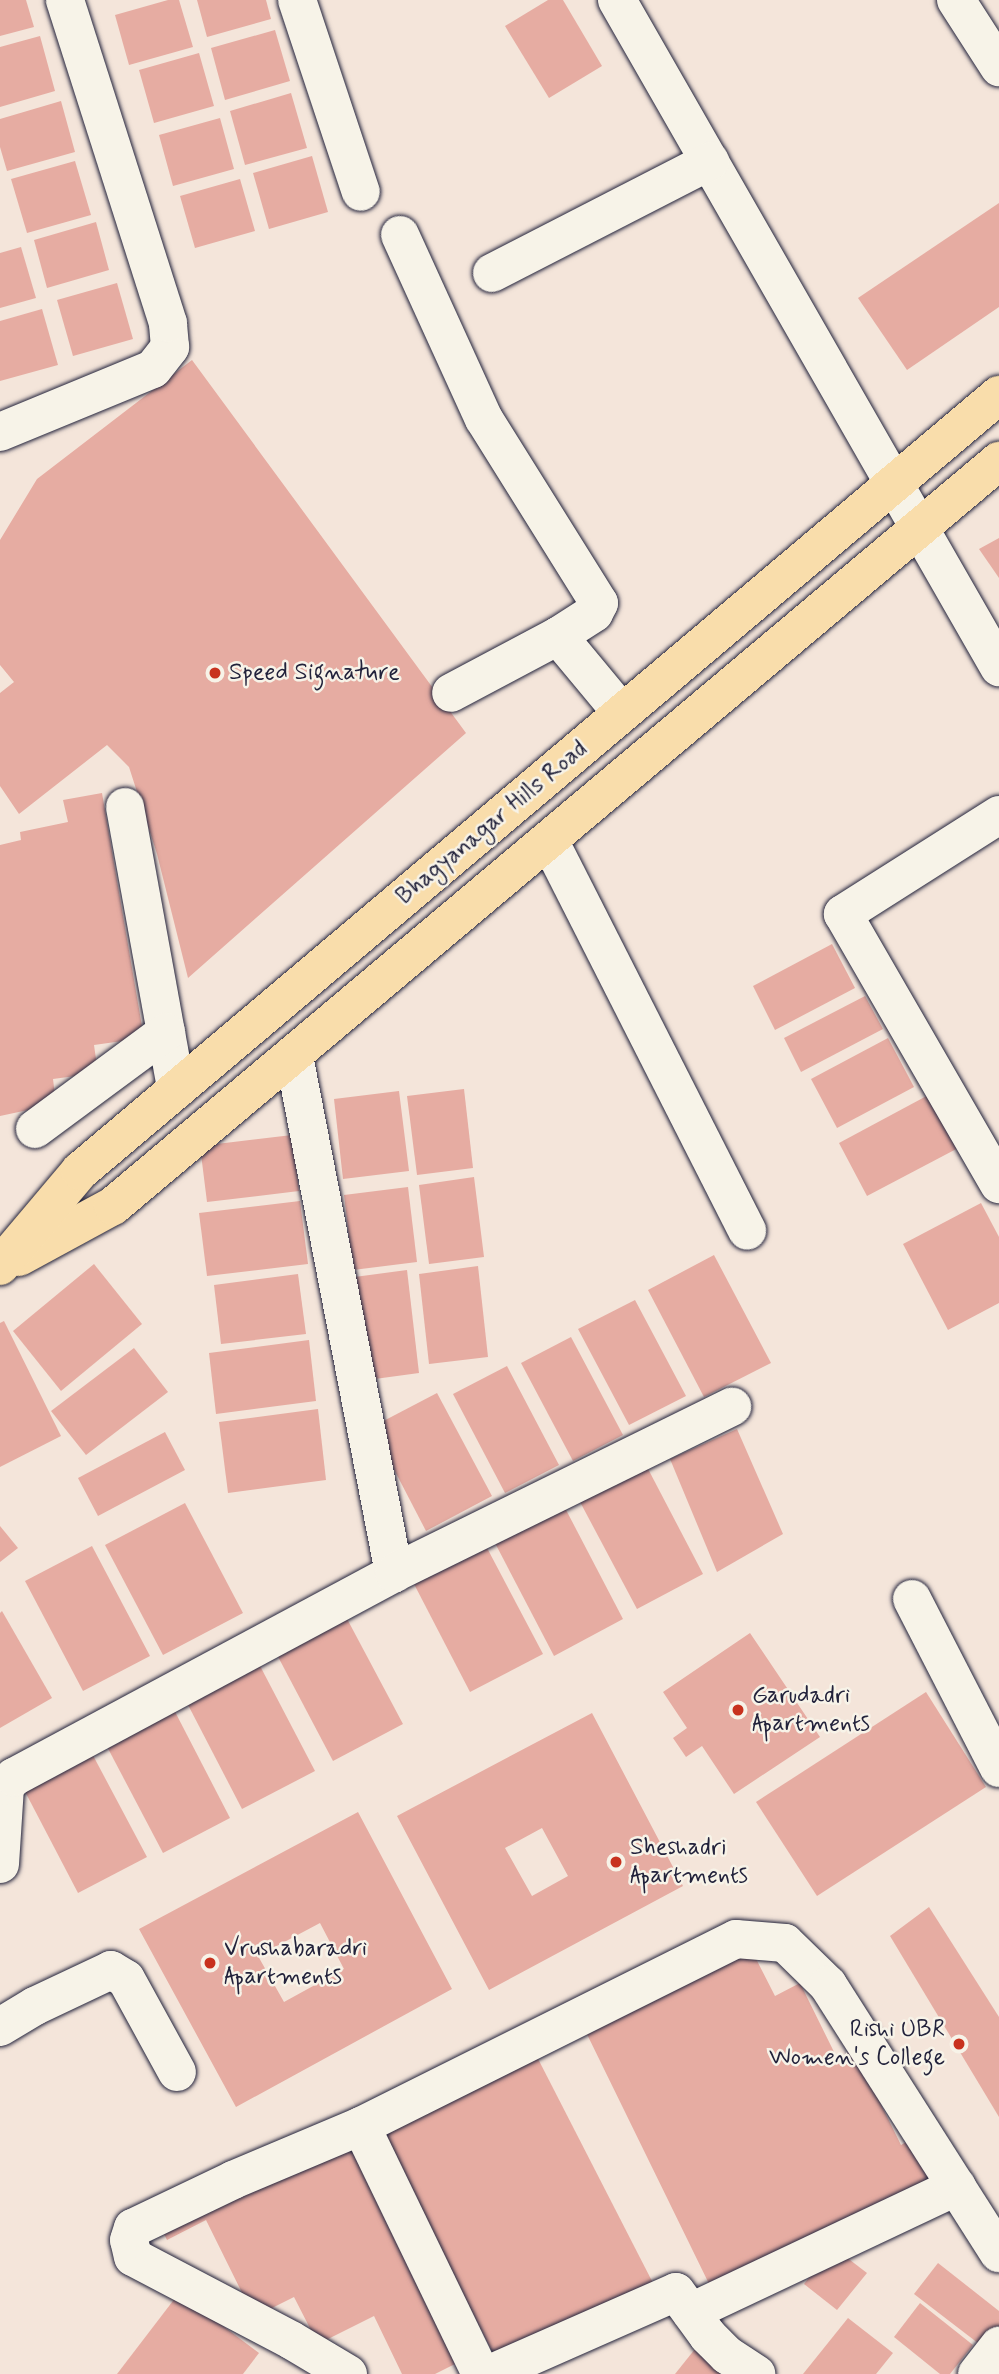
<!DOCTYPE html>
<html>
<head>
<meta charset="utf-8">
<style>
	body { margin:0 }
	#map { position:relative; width:999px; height:2374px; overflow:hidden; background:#f4e5da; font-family:Mynerve,sans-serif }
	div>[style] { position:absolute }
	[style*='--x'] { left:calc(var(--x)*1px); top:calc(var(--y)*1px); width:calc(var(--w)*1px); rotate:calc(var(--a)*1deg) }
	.building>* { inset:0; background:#e6aca2 }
	.roads { filter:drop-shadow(0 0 2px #22223b) drop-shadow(0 0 2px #22223b) }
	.minor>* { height:38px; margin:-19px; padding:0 19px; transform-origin:19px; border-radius:19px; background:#f7f3e8 }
	.major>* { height:38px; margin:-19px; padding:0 19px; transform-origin:19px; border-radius:19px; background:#f9ddab }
	.dots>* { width:19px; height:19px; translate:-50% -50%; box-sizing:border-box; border:4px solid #f7f3e8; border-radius:50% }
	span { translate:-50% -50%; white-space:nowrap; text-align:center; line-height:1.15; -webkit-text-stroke:5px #f7f3e8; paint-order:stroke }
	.poi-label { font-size:24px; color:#22223b }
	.left { translate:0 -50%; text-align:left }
	.right { translate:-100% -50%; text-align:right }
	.street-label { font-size:24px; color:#22223b }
</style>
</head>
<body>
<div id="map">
	<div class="building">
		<div style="clip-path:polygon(0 0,26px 0,34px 27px,0 36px)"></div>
		<div style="clip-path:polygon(168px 0,179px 0,193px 47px,129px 65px,115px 15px)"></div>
		<div style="clip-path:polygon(197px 0,266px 0,271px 19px,207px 37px)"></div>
		<div style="clip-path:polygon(548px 0,563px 0,602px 66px,549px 98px,505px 26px)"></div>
		<div style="clip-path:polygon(275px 30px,290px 81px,225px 100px,211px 48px)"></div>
		<div style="clip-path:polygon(40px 36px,55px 91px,0 107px,0 47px)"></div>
		<div style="clip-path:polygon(199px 53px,214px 106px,154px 123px,139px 70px)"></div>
		<div style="clip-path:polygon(291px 93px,307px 148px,245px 165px,230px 111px)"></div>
		<div style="clip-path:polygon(61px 101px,75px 152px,7px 171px,0 147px,0 119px)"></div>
		<div style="clip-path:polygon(220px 118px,234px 169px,173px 186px,159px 135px)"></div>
		<div style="clip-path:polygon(312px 156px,328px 212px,269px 229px,253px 173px)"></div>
		<div style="clip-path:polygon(75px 161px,91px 215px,27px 233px,11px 179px)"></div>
		<div style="clip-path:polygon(240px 179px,255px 231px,195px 248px,180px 196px)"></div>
		<div style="clip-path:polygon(999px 203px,999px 307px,907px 370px,858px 298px)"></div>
		<div style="clip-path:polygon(96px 222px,109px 270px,47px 288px,34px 240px)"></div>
		<div style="clip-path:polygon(21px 247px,36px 298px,0 308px,0 253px)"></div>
		<div style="clip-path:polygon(117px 283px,133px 339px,73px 356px,57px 300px)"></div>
		<div style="clip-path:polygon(42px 309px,58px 365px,0 381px,0 321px)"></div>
		<div style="clip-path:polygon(192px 360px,466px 733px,188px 978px,157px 854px,129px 767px,107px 745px,19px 814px,0 786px,0 693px,14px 682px,0 665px,0 540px,37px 479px)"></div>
		<div style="clip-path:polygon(999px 538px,999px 578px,979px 549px)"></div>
		<div style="clip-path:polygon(102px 793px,144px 1038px,94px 1045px,98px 1073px,53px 1079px,56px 1104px,0 1116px,0 845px,21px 840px,20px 832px,68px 822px,63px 800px)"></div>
		<div style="clip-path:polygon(832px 944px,855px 988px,775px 1030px,753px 986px)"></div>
		<div style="clip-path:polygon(865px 996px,883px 1029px,801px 1072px,784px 1038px)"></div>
		<div style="clip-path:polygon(888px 1038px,914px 1087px,837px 1128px,811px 1079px)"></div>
		<div style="clip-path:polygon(464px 1089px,473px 1168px,417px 1175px,407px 1096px)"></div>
		<div style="clip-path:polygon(399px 1091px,409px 1171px,343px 1179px,334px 1099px)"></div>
		<div style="clip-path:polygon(934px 1092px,962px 1146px,867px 1196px,839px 1143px)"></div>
		<div style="clip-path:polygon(292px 1135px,299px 1191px,207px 1202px,200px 1146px)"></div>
		<div style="clip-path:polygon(474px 1177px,484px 1257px,429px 1264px,419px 1185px)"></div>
		<div style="clip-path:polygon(408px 1187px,417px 1262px,353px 1270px,344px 1195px)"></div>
		<div style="clip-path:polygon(300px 1201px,308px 1264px,207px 1276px,199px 1213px)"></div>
		<div style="clip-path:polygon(981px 1203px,999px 1237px,999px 1303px,948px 1330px,903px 1244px)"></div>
		<div style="clip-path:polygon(714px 1255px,771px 1363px,704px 1397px,648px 1290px)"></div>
		<div style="clip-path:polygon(94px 1264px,142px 1324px,61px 1391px,13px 1331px)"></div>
		<div style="clip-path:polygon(478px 1266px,488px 1357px,429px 1364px,419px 1274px)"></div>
		<div style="clip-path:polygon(407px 1270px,419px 1373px,360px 1381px,347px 1278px)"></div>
		<div style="clip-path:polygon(298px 1274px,306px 1334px,221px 1344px,214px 1285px)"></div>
		<div style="clip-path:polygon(635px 1300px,686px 1396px,629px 1425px,578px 1329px)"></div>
		<div style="clip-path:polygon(4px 1321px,61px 1436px,0 1467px,0 1323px)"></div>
		<div style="clip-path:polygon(571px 1337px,623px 1435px,573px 1461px,521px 1363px)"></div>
		<div style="clip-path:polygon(309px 1340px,316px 1401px,216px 1414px,209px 1353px)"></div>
		<div style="clip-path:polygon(134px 1348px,168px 1392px,86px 1455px,51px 1411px)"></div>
		<div style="clip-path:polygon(507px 1366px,559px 1465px,505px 1493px,453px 1394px)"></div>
		<div style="clip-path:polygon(437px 1393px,492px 1496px,426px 1531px,372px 1427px)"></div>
		<div style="clip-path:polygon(318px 1409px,326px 1480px,228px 1493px,219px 1422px)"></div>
		<div style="clip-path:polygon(737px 1429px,783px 1534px,717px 1572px,670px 1459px)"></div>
		<div style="clip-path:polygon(165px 1432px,185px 1470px,98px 1516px,78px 1478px)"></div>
		<div style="clip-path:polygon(646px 1465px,703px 1574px,637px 1609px,579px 1500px)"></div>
		<div style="clip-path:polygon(185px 1503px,243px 1613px,163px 1655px,105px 1545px)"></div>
		<div style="clip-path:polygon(564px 1506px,623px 1619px,554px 1656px,495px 1543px)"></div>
		<div style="clip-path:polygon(0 1526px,18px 1548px,0 1562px)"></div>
		<div style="clip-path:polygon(92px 1546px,150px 1656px,83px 1691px,25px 1581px)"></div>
		<div style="clip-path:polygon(486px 1546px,543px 1654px,470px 1692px,414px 1584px)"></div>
		<div style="clip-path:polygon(2px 1611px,52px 1698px,0 1728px,0 1613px)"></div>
		<div style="clip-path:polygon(345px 1615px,403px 1724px,333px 1761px,275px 1651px)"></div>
		<div style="clip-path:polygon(750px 1633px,820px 1737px,734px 1794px,702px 1746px,686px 1757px,673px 1738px,687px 1728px,663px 1692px)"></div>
		<div style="clip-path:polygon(258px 1662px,315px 1771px,242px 1809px,186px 1701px)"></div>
		<div style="clip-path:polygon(926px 1692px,986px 1787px,817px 1896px,756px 1802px)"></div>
		<div style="clip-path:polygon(171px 1704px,230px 1818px,163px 1853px,103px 1739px)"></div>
		<div style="clip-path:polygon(evenodd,592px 1713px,683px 1886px,489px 1990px,397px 1816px,592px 1713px,542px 1828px,568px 1876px,532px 1896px,505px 1848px,542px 1828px)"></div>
		<div style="clip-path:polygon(88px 1746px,147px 1857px,78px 1893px,20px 1782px)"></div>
		<div style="clip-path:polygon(evenodd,358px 1812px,452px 1989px,236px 2107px,139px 1929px,358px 1812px,320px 1923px,344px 1969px,284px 2002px,258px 1956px,320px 1923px)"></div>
		<div style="clip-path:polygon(929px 1907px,999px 2017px,999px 2117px,890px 1936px)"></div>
		<div style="clip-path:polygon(747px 1941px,775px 1996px,800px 1983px,837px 2058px,854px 2050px,901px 2145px,913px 2138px,937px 2185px,714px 2294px,581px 2022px)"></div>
		<div style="clip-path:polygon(533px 2049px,654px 2285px,499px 2365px,379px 2129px)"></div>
		<div style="clip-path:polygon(352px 2135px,463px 2360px,435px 2374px,402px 2374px,374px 2316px,318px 2344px,294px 2297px,254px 2317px,206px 2220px,167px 2240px,162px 2230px)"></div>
		<div style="clip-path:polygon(833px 2247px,867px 2273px,837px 2310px,804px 2284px)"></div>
		<div style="clip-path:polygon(938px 2263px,999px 2311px,999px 2335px,987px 2350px,914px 2294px)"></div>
		<div style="clip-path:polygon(179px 2293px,259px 2353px,243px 2374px,117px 2374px)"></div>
		<div style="clip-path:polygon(920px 2303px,973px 2345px,950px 2374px,940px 2374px,894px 2337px)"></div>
		<div style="clip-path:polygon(848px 2318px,893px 2353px,876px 2374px,803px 2374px)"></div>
		<div style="clip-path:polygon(695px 2349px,728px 2374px,675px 2374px)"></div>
	</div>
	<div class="roads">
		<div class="minor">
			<div style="--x:297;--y:0;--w:202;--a:71.6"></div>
			<div style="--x:617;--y:0;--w:769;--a:60.2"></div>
			<div style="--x:956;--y:0;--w:80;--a:57.3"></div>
			<div style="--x:400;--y:235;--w:202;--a:65.5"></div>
			<div style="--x:484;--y:419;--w:217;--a:58"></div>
			<div style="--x:599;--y:603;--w:11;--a:117"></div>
			<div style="--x:594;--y:613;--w:43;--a:147.4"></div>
			<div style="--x:558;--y:636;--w:121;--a:152"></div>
			<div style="--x:492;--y:273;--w:245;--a:-27.2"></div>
			<div style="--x:0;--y:432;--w:165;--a:-22.4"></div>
			<div style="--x:153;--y:369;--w:28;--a:-52"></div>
			<div style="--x:170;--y:347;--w:24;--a:-95"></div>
			<div style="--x:168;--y:323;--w:339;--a:-107.7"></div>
			<div style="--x:558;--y:636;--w:100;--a:50.3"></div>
			<div style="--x:125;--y:807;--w:287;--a:79.7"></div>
			<div style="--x:999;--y:815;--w:185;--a:147.6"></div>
			<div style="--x:843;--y:914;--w:312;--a:60"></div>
			<div style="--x:549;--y:840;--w:438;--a:63.1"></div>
			<div style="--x:294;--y:1056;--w:527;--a:79.05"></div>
			<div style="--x:35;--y:1129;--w:163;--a:-36.5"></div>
			<div style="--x:912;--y:1599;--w:190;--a:62.8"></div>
			<div style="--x:0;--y:1864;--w:78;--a:-86.3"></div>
			<div style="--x:5;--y:1786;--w:13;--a:-45"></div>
			<div style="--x:14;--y:1777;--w:431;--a:-28.2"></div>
			<div style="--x:394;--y:1573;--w:377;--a:-26.2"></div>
			<div style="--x:0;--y:2027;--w:41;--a:-31"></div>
			<div style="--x:35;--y:2006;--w:84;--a:-25.3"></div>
			<div style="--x:111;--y:1970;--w:17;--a:31"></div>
			<div style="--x:126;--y:1979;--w:106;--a:61.3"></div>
			<div style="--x:361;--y:2126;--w:276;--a:64.2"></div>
			<div style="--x:691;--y:2312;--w:294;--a:-25.3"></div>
			<div style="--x:348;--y:2374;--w:66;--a:-149.2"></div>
			<div style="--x:291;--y:2340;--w:178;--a:-152.3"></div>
			<div style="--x:133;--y:2257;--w:17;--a:-103"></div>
			<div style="--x:129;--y:2240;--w:13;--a:-72"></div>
			<div style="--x:133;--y:2228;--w:111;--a:-25.6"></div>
			<div style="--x:233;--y:2180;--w:139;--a:-22.9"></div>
			<div style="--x:361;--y:2126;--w:419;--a:-26.5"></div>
			<div style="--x:736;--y:1939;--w:49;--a:4.7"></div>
			<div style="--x:785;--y:1943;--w:60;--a:44.3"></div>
			<div style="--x:828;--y:1985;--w:318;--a:57.5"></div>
			<div style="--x:490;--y:2374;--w:203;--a:-23.8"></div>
			<div style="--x:676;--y:2292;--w:54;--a:54"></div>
			<div style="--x:708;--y:2336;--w:27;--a:45"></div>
			<div style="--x:727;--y:2355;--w:35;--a:33"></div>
			<div style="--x:977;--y:2374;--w:36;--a:-52"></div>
		</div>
		<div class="major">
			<div style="--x:19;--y:1257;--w:107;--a:-28.5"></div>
			<div style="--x:113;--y:1206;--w:1158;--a:-40.06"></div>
			<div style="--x:0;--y:1266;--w:124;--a:-49.9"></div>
			<div style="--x:80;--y:1171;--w:1203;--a:-40.18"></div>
		</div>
	</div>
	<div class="dots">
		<div style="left:215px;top:673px;background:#c8321e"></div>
		<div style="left:738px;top:1710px;background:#c8321e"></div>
		<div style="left:616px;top:1862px;background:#c8321e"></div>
		<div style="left:210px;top:1963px;background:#c8321e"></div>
		<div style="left:959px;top:2044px;background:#c8321e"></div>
	</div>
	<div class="poi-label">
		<span class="left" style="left:229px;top:673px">Speed Signature</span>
		<span class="left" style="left:752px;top:1710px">Garudadri<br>Apartments</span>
		<span class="left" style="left:630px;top:1862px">Sheshadri<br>Apartments</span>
		<span class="left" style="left:224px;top:1963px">Vrushabaradri<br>Apartments</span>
		<span class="right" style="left:945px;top:2044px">Rishi UBR<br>Women's College</span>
	</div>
	<div class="street-label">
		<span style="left:492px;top:823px;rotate:-40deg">Bhagyanagar Hills Road</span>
	</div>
</div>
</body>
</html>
